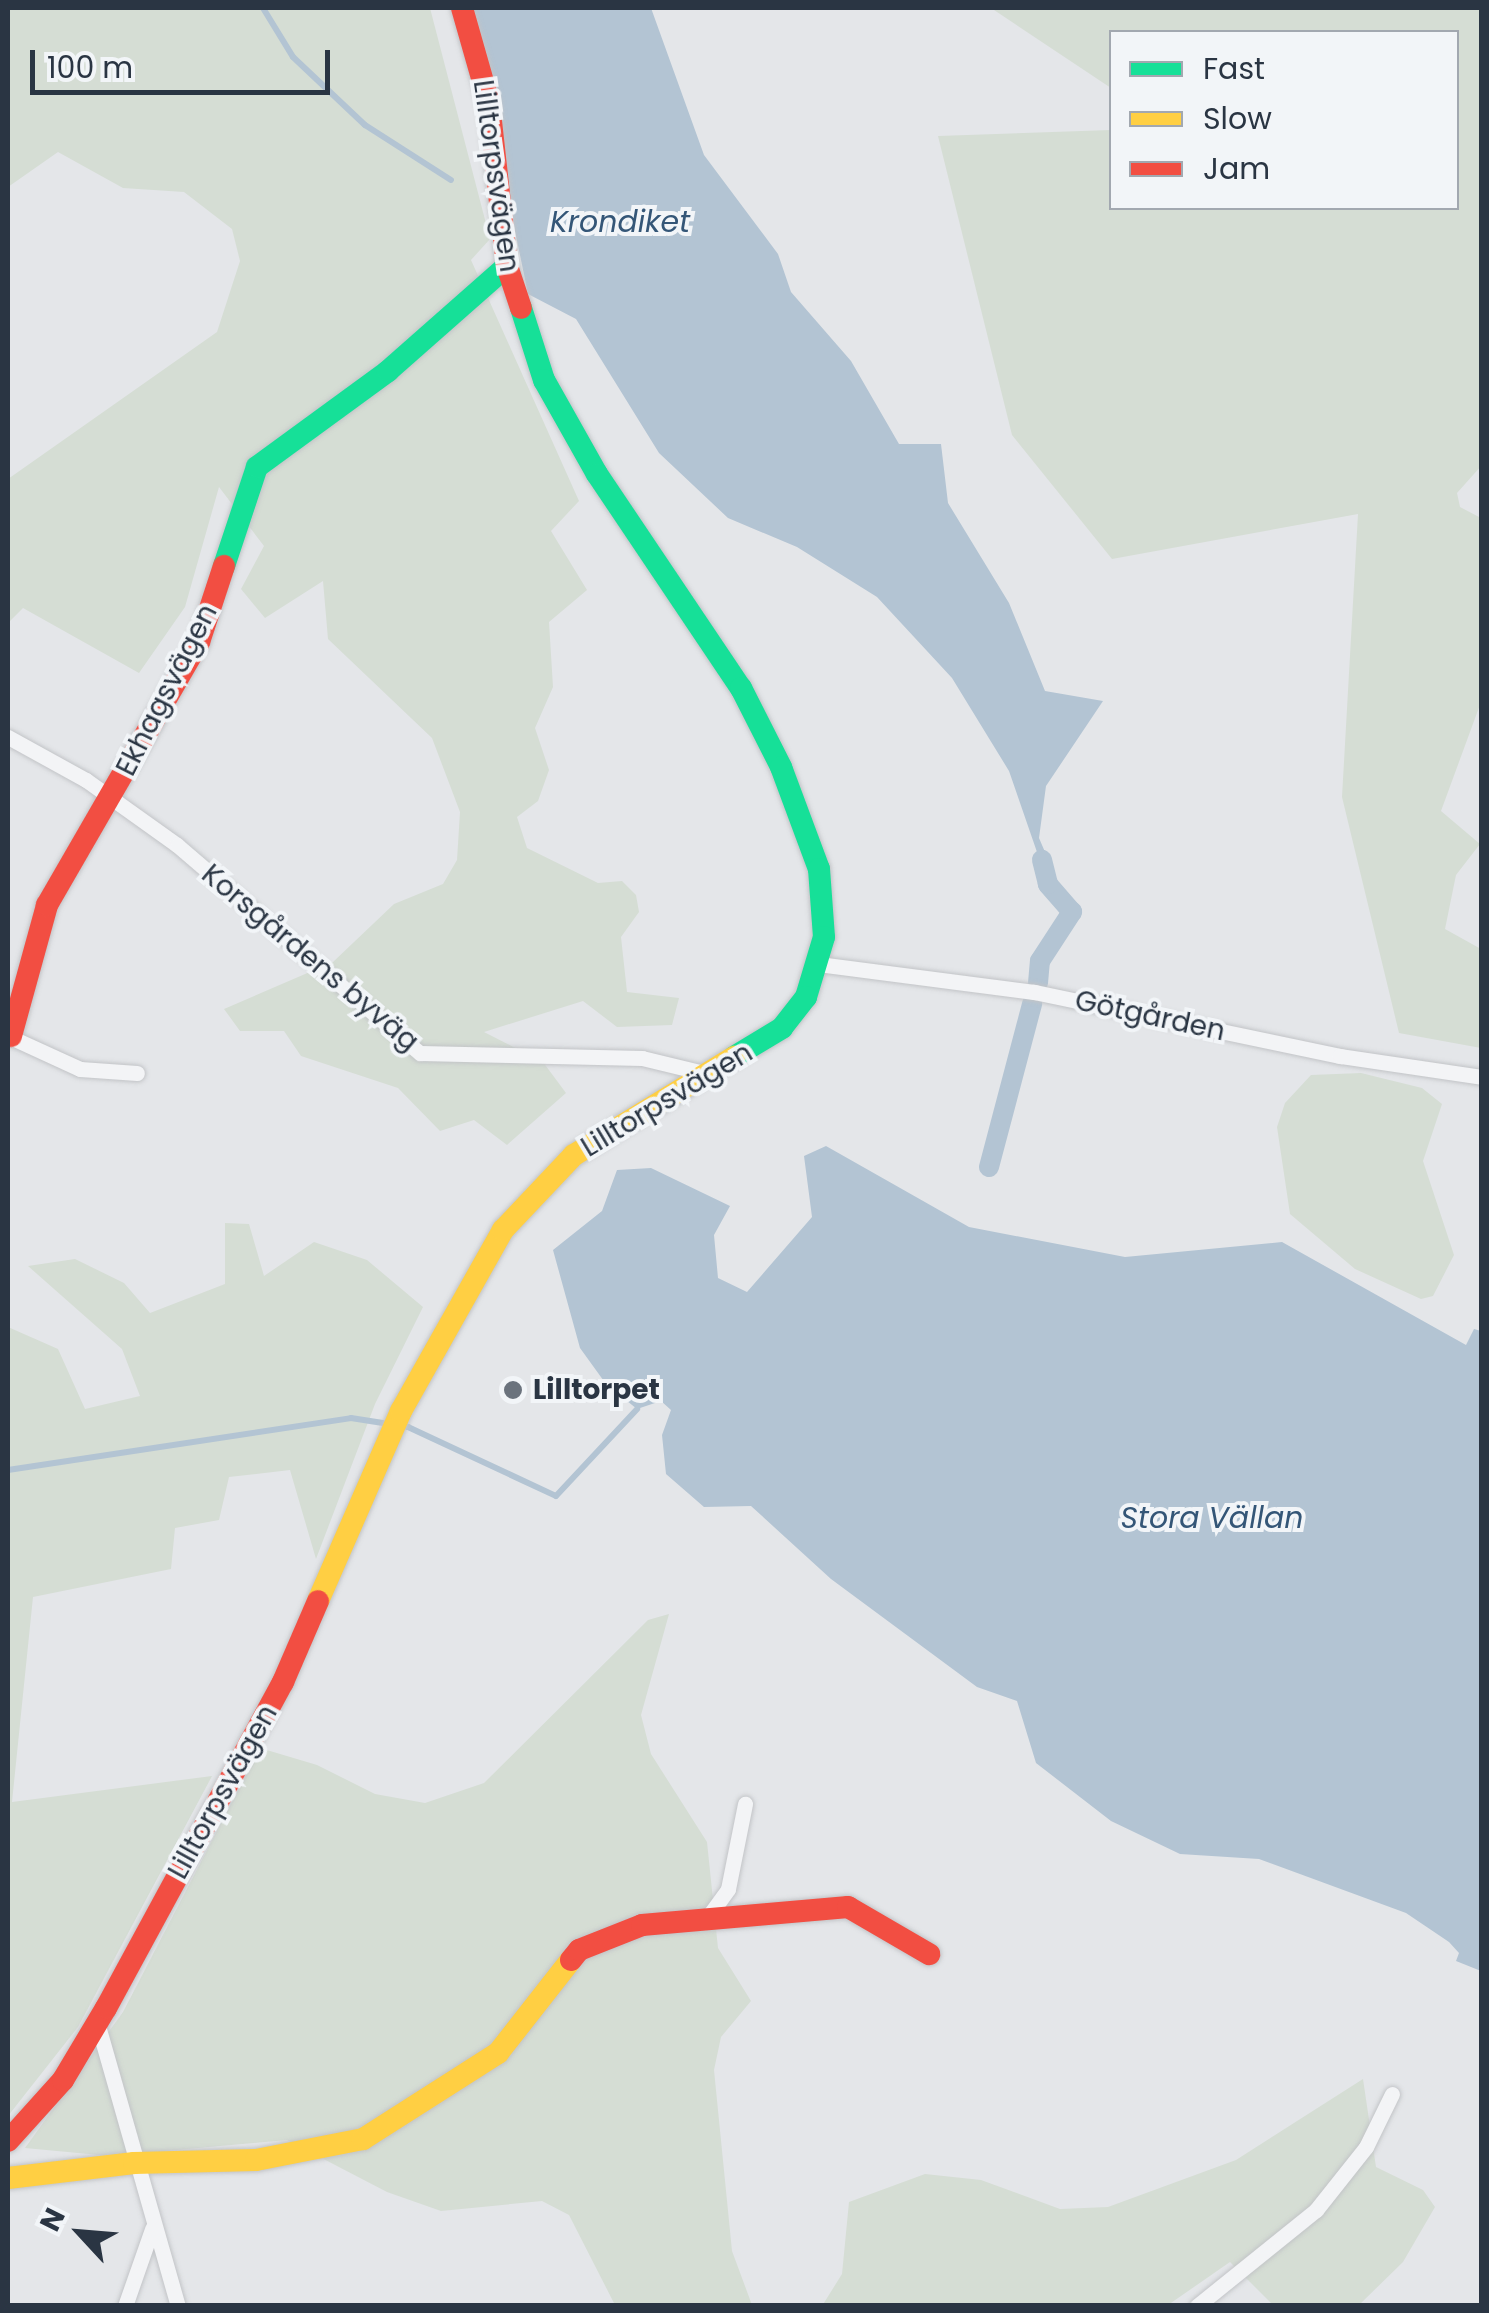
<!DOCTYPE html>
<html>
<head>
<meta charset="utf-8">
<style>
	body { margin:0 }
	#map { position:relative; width:1489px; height:2313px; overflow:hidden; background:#e4e6e9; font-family:Poppins,sans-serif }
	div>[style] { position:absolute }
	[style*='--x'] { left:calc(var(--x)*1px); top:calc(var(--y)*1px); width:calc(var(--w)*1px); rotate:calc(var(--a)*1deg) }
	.green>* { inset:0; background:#d5ddd4 }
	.water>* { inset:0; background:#b3c4d3 }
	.stream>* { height:6px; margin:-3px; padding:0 3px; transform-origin:3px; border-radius:3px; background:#b3c4d3 }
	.canal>* { height:20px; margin:-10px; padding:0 10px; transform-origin:10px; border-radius:10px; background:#b3c4d3 }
	.roads { filter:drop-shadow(0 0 2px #c2c4c7) drop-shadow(0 0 2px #c2c4c7) }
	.street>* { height:15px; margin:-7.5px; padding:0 7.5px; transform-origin:7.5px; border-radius:7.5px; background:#f3f4f6 }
	.fast>* { height:22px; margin:-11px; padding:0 11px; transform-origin:11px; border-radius:11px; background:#16e098 }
	.slow>* { height:22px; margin:-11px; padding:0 11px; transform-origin:11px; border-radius:11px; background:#ffcf43 }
	.jam>* { height:22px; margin:-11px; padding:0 11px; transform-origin:11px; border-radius:11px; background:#f24e42 }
	.dots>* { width:28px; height:28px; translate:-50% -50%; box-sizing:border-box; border:5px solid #f2f5f8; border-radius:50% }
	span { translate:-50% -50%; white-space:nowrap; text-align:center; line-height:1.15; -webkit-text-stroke:8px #f2f5f8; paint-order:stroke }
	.street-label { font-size:28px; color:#2a3543 }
	.poi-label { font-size:28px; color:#2a3543; font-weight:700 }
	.left { translate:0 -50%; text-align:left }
	.water-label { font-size:30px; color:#345677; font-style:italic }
	.frame { position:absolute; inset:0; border:10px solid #2a3543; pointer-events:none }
	.legend { position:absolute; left:1109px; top:30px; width:350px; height:180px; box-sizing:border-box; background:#f2f5f8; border:2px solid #a2a8b0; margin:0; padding:12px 18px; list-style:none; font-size:30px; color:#2a3543 }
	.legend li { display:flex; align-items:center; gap:20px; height:50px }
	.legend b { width:50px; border:2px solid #a2a8b0 }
	.north { position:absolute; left:30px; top:2183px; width:100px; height:100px; -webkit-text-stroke:8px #f2f5f8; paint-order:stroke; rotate:296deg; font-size:28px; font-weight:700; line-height:40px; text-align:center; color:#2a3543 }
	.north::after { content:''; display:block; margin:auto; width:35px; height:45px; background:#2a3543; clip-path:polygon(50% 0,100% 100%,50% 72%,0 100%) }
	.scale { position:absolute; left:30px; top:50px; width:300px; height:45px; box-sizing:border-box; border:5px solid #2a3543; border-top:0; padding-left:12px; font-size:30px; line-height:35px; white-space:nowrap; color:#2a3543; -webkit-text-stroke:8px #f2f5f8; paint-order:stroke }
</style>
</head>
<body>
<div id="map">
	<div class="green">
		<div style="clip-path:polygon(8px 8px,430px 8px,490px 239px,471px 260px,579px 501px,551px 531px,587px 590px,549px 622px,553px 687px,535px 728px,549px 770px,538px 801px,517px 817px,527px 848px,598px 883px,622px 881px,636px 895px,639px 912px,621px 937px,627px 992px,679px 998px,672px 1025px,617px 1027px,583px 1001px,484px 1032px,543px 1062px,566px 1093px,507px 1145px,474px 1120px,440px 1131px,398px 1088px,301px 1056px,284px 1031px,240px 1031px,224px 1009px,333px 962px,394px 904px,443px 884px,457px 860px,460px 812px,432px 738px,328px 639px,323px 581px,265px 618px,241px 589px,264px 546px,219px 487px,185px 607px,139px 673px,23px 608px,8px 623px,8px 479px,217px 332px,240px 261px,232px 229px,184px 192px,123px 188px,58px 152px,8px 187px)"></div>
		<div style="clip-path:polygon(991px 8px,1481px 8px,1482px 465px,1457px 493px,1460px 507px,1481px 518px,1481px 702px,1441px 811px,1480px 844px,1456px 875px,1445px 929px,1481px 949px,1481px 1048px,1399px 1033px,1342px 797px,1358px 514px,1112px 559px,1012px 435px,938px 136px,1111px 130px,1112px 208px,1456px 208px,1456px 32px,1112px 32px,1111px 88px)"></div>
		<div style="clip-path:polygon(1361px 1073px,1422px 1088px,1442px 1104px,1423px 1161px,1454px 1255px,1433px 1296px,1421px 1299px,1355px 1269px,1290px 1214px,1277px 1127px,1285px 1103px,1311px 1075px)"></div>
		<div style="clip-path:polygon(225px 1223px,249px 1224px,264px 1276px,314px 1242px,367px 1260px,423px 1307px,375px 1404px,316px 1559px,290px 1470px,229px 1477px,219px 1520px,175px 1528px,171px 1569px,33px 1597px,12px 1802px,212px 1776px,78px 2027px,8px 2116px,8px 1327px,58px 1349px,85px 1409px,140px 1396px,122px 1349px,28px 1266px,75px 1259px,124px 1283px,150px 1313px,225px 1284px)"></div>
		<div style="clip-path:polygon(669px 1614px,641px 1715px,651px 1754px,707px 1842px,718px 1948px,751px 2001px,721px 2037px,714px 2070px,732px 2251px,752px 2305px,615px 2305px,569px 2215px,542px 2201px,441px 2211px,387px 2192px,287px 2140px,110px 2156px,25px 2148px,123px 2012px,260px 1748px,317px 1765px,375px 1794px,425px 1803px,484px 1783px,648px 1620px)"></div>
		<div style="clip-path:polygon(1363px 2079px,1376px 2167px,1423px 2190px,1435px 2207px,1403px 2262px,1359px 2305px,1273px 2305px,1230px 2262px,1168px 2305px,822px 2306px,842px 2274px,849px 2202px,925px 2174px,981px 2180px,1060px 2209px,1108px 2207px,1236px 2160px)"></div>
	</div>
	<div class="water">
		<div style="clip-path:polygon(469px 8px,651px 8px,704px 155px,778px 254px,791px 292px,851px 361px,899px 444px,941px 444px,948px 503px,1009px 603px,1045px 691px,1103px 701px,1046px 786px,1039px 838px,1054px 873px,1048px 884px,1009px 771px,952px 678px,877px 597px,797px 547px,728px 518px,659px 453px,576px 319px,528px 294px)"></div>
		<div style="clip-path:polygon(826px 1146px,969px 1227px,1125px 1257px,1282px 1242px,1466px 1345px,1474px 1329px,1481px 1331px,1481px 1971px,1456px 1961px,1459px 1953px,1449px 1942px,1406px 1913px,1259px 1859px,1180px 1854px,1111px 1821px,1036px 1763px,1017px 1701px,977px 1687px,831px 1579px,751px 1506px,704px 1507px,666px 1474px,662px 1435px,671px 1410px,661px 1401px,637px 1409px,606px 1384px,580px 1348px,553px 1250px,602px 1211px,617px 1170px,651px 1168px,730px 1206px,714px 1235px,718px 1278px,747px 1292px,812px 1217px,804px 1156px)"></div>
	</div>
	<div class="stream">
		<div style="--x:263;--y:8;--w:57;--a:58.5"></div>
		<div style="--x:293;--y:57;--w:99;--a:43.4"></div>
		<div style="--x:365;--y:125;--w:102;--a:32.6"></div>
		<div style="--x:8;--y:1470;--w:347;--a:-8.6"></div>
		<div style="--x:351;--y:1418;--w:58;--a:9"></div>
		<div style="--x:408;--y:1427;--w:163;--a:25"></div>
		<div style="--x:556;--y:1496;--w:119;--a:-47"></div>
	</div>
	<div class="canal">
		<div style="--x:1038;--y:983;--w:22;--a:-85"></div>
		<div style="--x:1040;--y:961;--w:59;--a:-56.9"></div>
		<div style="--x:1072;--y:912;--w:37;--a:-131"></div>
		<div style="--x:1048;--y:884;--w:25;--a:-104"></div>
		<div style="--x:989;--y:1167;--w:169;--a:-75.2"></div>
	</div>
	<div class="roads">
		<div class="street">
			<div style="--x:8;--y:737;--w:89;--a:28.9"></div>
			<div style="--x:86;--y:780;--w:112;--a:35.5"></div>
			<div style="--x:177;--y:845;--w:320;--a:40.6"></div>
			<div style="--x:420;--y:1053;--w:222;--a:1.3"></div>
			<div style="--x:642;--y:1058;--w:68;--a:13.6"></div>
			<div style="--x:818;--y:964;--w:218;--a:7.4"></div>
			<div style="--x:1034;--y:992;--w:313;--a:11.8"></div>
			<div style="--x:1340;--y:1056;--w:144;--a:8.4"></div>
			<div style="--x:8;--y:1036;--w:79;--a:24.6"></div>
			<div style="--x:80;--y:1069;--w:57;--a:4"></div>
			<div style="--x:705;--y:1921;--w:39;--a:-54"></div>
			<div style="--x:728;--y:1889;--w:87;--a:-78.7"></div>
			<div style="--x:97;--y:2022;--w:295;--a:74.1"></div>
			<div style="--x:125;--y:2306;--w:82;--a:-70.7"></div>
			<div style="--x:1197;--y:2306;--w:153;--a:-38.9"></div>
			<div style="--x:1316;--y:2210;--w:80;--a:-51.6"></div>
			<div style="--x:1366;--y:2147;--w:59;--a:-63.9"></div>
		</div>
		<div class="fast">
			<div style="--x:521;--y:308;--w:76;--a:72.3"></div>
			<div style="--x:544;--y:380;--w:108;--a:60.6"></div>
			<div style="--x:597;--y:474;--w:258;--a:56.1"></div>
			<div style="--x:741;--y:688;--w:89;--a:63.1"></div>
			<div style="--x:781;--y:767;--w:109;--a:69.6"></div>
			<div style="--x:819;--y:869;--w:68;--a:85.8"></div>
			<div style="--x:824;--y:937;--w:63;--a:106.7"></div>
			<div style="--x:806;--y:997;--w:39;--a:128"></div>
			<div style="--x:782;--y:1028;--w:56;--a:148.9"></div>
			<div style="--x:224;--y:566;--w:104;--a:-71.6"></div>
			<div style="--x:257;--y:467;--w:162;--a:-36.2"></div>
			<div style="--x:388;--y:371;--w:159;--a:-41.4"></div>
		</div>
		<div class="slow">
			<div style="--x:318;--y:1601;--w:207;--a:-66.4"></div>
			<div style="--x:401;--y:1411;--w:208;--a:-60.6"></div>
			<div style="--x:503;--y:1230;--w:103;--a:-46.6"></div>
			<div style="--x:574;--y:1155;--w:188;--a:-31.5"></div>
			<div style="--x:8;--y:2178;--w:127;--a:-6.8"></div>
			<div style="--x:134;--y:2163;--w:122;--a:-1.4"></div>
			<div style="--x:256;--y:2160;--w:109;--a:-11.1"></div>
			<div style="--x:363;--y:2139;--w:160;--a:-32.5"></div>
			<div style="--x:498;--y:2053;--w:118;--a:-51.9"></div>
		</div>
		<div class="jam">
			<div style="--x:462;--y:8;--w:99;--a:74.1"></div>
			<div style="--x:489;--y:103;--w:164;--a:83.7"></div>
			<div style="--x:507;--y:266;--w:44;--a:71.6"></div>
			<div style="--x:11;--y:1036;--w:136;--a:-74.6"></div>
			<div style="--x:47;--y:905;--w:304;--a:-60"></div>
			<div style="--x:199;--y:642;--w:80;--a:-71.8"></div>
			<div style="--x:571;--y:1960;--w:13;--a:-51"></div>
			<div style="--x:579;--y:1950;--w:68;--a:-21.6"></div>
			<div style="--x:642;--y:1925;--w:207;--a:-5"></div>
			<div style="--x:848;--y:1907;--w:94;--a:30.1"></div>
			<div style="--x:8;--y:2141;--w:82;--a:-48"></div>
			<div style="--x:63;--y:2080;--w:84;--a:-59.2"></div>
			<div style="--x:106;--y:2008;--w:371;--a:-61.5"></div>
			<div style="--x:283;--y:1682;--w:88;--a:-66.6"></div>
		</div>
	</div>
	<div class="dots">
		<div style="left:513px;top:1390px;background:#6b737d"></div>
	</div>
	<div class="street-label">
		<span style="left:496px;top:176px;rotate:82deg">Lilltorpsvägen</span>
		<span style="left:167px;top:690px;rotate:-63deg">Ekhagsvägen</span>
		<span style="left:310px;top:958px;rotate:40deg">Korsgårdens byväg</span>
		<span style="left:1150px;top:1016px;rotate:12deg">Götgården</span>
		<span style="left:667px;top:1100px;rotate:-31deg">Lilltorpsvägen</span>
		<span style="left:223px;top:1792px;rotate:-61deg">Lilltorpsvägen</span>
	</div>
	<div class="poi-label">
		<span class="left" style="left:533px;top:1390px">Lilltorpet</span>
	</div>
	<div class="water-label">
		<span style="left:620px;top:222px">Krondiket</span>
		<span style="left:1212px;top:1518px">Stora Vällan</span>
	</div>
	<div class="frame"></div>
	<ul class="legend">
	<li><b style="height:12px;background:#16e098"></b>Fast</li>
	<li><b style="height:12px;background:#ffcf43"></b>Slow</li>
	<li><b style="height:12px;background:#f24e42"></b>Jam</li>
	</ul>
	<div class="north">N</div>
	<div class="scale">100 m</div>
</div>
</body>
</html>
